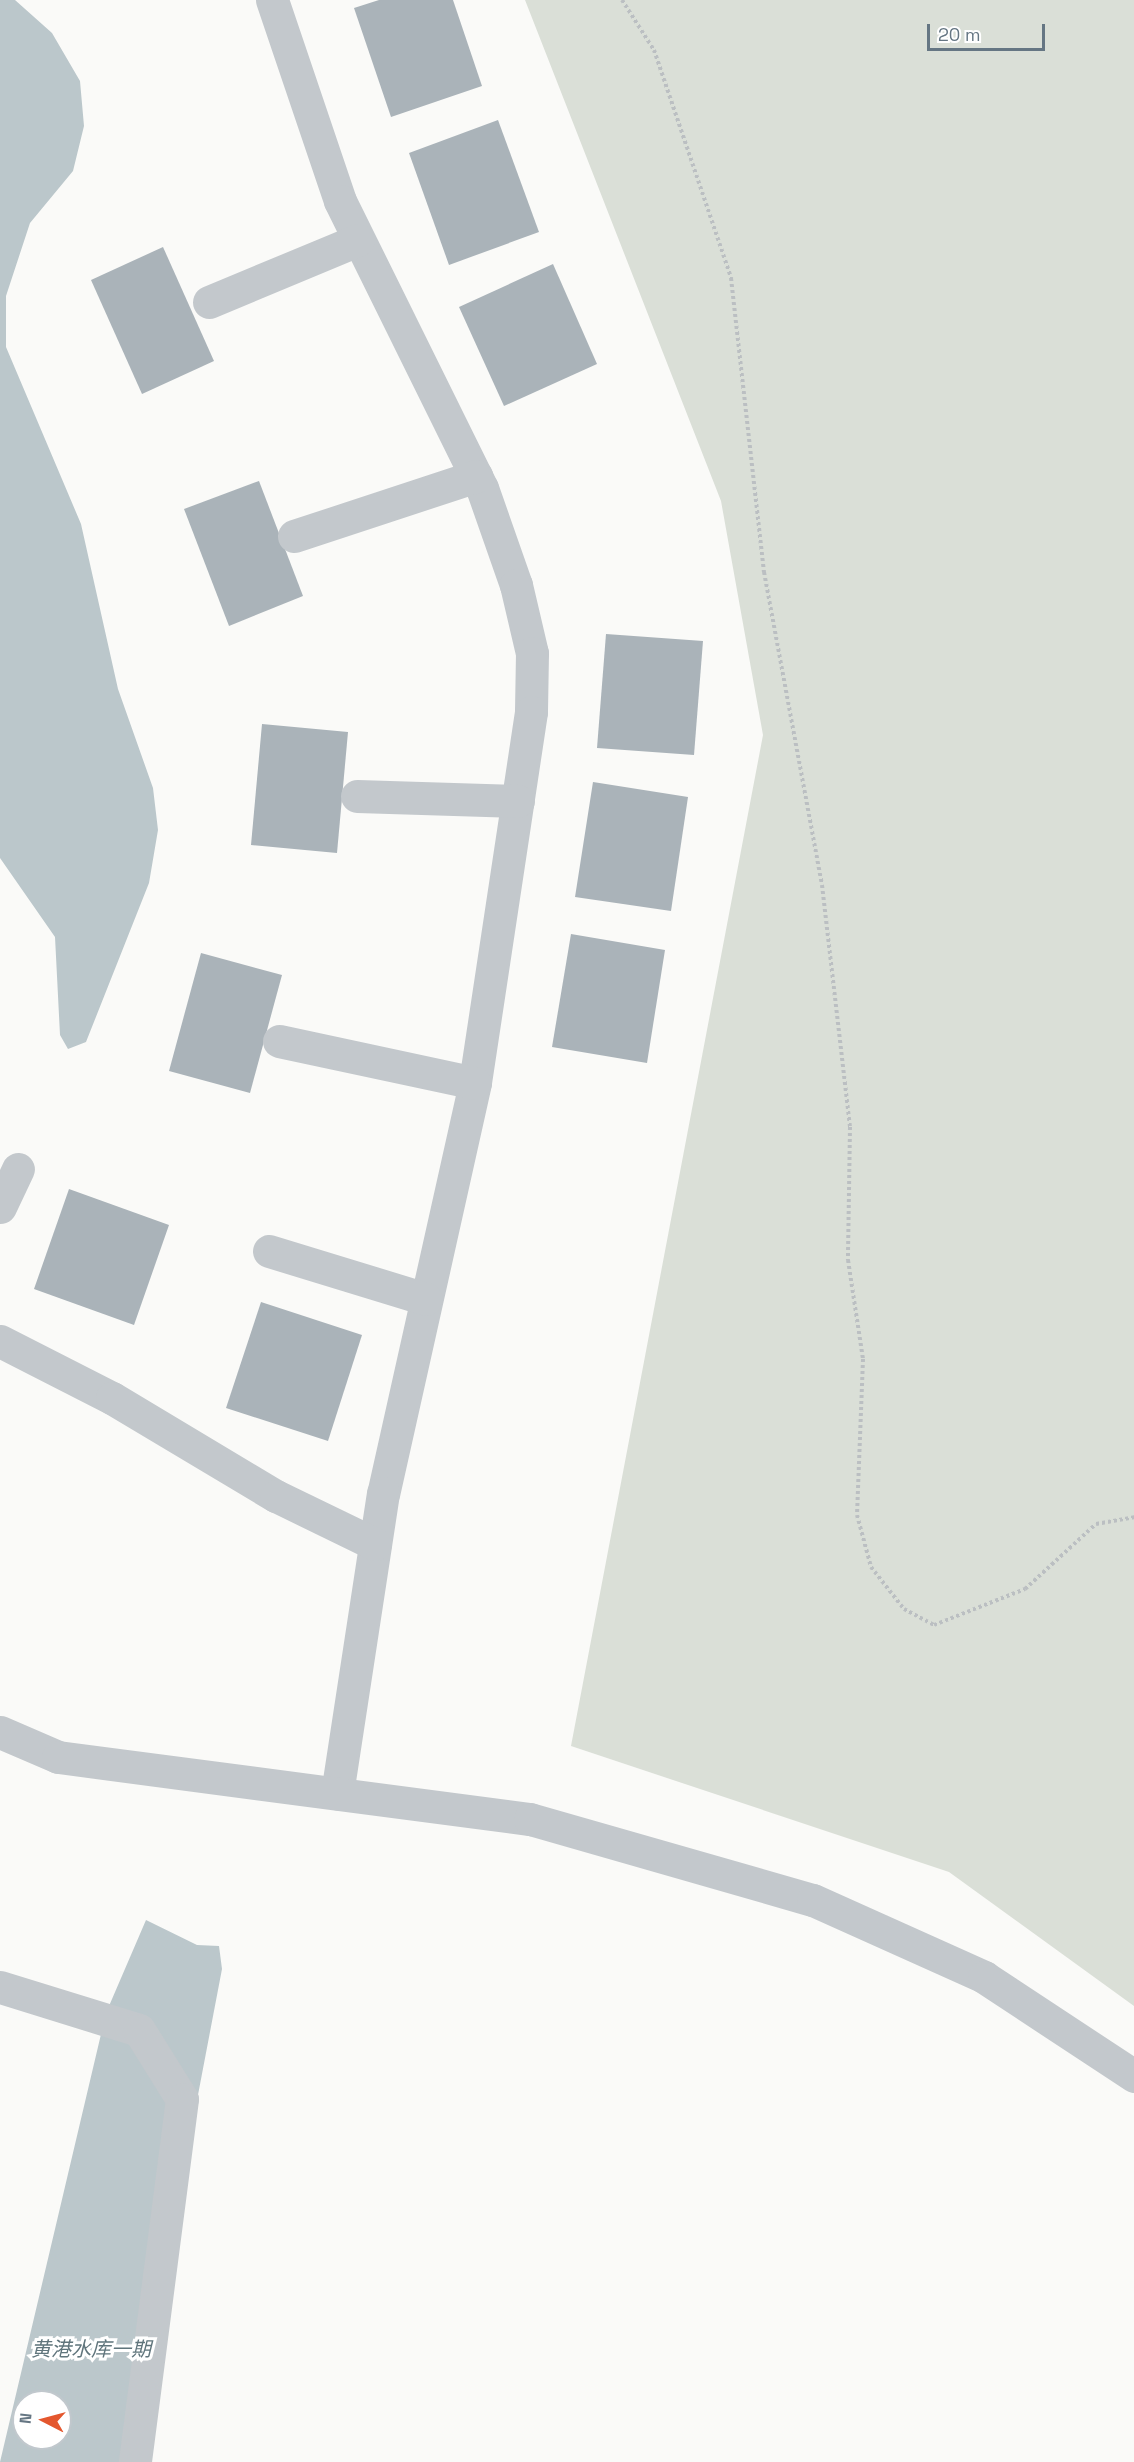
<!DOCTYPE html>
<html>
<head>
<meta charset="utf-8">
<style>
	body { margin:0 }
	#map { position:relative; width:1134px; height:2462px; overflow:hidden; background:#fafaf8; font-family:"Space Grotesk","Noto Sans SC",sans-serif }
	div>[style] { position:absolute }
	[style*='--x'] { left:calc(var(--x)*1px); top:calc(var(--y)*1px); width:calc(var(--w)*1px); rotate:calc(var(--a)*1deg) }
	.green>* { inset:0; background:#dadfd7 }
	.water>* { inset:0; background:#bbc7cb }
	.building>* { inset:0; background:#aab3b9 }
	.path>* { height:4px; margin-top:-2px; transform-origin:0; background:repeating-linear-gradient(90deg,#bbbfc2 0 3px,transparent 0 6px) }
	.minor>* { height:33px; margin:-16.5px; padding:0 16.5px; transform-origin:16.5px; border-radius:16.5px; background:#c3c8cc }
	span { translate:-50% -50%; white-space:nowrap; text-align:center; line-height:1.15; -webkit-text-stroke:6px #fff; paint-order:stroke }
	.water-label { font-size:20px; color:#60757c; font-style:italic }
	.north { position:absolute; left:12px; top:2390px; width:60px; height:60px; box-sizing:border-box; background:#fff; border:2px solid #c1c8cd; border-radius:50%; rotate:276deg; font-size:16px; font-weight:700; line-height:24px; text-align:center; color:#657683 }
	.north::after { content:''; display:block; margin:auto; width:21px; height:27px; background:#e4572e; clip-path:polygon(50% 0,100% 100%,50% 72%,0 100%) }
	.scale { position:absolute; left:927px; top:24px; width:118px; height:27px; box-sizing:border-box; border:3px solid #657683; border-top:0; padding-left:8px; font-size:18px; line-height:21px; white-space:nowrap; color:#657683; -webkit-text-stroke:4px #fff; paint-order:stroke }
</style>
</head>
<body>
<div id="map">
	<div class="green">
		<div style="clip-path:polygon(525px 0,1134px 0,1134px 2006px,949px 1872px,571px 1746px,763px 735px,721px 501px)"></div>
	</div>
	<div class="water">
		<div style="clip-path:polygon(0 0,15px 0,52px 33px,80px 81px,84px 126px,73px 171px,30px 223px,6px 296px,6px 347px,81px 524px,118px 689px,153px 788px,158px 830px,149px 883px,86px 1042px,68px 1049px,60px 1035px,55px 937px,0 858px)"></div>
		<div style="clip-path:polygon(evenodd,146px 1920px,197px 1945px,219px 1946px,222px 1969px,128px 2462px,0 2462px,106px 2013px,146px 1920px,24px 2402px,60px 2402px,60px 2438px,24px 2438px,24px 2402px)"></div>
	</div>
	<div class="building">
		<div style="clip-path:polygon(379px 0,453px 0,482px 86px,391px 117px,354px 8px)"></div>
		<div style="clip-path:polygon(498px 120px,539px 232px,449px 265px,409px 153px)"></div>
		<div style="clip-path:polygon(163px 247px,214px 361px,142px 394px,91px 280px)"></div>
		<div style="clip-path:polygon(553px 264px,597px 364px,504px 406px,459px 307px)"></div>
		<div style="clip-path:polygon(259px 481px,303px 596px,229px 626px,184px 509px)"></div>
		<div style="clip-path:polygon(606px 634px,703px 641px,694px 755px,597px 748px)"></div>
		<div style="clip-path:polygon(262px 724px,348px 732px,337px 853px,251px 845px)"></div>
		<div style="clip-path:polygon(593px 782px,688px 797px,671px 911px,575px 897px)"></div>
		<div style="clip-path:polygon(571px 934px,665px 950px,647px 1063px,552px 1047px)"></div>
		<div style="clip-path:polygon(201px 953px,282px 975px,250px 1093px,169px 1071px)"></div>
		<div style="clip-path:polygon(69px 1189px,169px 1225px,134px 1325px,34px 1289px)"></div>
		<div style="clip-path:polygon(261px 1302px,362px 1335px,328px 1441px,226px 1408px)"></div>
	</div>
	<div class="path">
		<div style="--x:622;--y:0;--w:59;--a:57.4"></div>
		<div style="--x:654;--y:50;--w:241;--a:71.3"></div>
		<div style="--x:731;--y:278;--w:296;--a:83.6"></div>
		<div style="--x:764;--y:572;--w:318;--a:79.5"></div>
		<div style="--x:822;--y:885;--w:244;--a:83.4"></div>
		<div style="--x:850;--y:1127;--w:133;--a:90.9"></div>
		<div style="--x:848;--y:1260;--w:100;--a:81.4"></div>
		<div style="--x:863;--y:1359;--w:156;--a:92.2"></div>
		<div style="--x:857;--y:1515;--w:54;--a:74.9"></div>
		<div style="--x:871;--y:1567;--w:53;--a:51.8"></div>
		<div style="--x:904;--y:1609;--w:34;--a:28"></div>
		<div style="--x:934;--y:1625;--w:98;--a:-21.6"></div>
		<div style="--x:1025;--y:1589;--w:96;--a:-42.5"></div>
		<div style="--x:1096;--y:1524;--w:39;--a:-10"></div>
	</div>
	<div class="minor">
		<div style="--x:272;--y:0;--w:212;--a:71.3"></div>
		<div style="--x:340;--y:201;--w:320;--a:63.7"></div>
		<div style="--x:482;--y:488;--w:103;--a:70.7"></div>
		<div style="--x:516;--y:585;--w:70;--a:76.8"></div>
		<div style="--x:532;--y:653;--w:59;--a:91"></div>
		<div style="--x:531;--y:712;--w:375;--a:98.6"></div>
		<div style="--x:475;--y:1083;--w:420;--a:102.6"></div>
		<div style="--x:383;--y:1493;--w:304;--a:98.7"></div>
		<div style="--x:209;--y:302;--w:161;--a:-22.6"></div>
		<div style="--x:294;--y:536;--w:192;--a:-18.2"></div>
		<div style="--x:357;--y:796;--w:161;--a:1.8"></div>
		<div style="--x:279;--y:1041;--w:200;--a:12.1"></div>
		<div style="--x:0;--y:1207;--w:42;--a:-64.7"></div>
		<div style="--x:269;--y:1251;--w:164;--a:17"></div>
		<div style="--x:0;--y:1341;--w:126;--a:27"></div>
		<div style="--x:112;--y:1398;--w:191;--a:30.9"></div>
		<div style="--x:276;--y:1496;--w:110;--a:25.9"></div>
		<div style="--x:0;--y:1732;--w:63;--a:23.3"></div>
		<div style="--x:58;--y:1757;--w:476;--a:7.5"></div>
		<div style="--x:530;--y:1819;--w:294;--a:16"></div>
		<div style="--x:813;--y:1900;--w:188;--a:24.2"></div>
		<div style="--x:984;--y:1977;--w:180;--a:33.4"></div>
		<div style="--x:0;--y:1987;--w:145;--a:17.2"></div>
		<div style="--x:139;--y:2030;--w:81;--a:58.1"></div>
		<div style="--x:182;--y:2099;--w:366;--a:97.4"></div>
	</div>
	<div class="water-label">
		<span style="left:91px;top:2349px">黄港水库一期</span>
	</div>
	<div class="north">N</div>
	<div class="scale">20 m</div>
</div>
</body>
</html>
